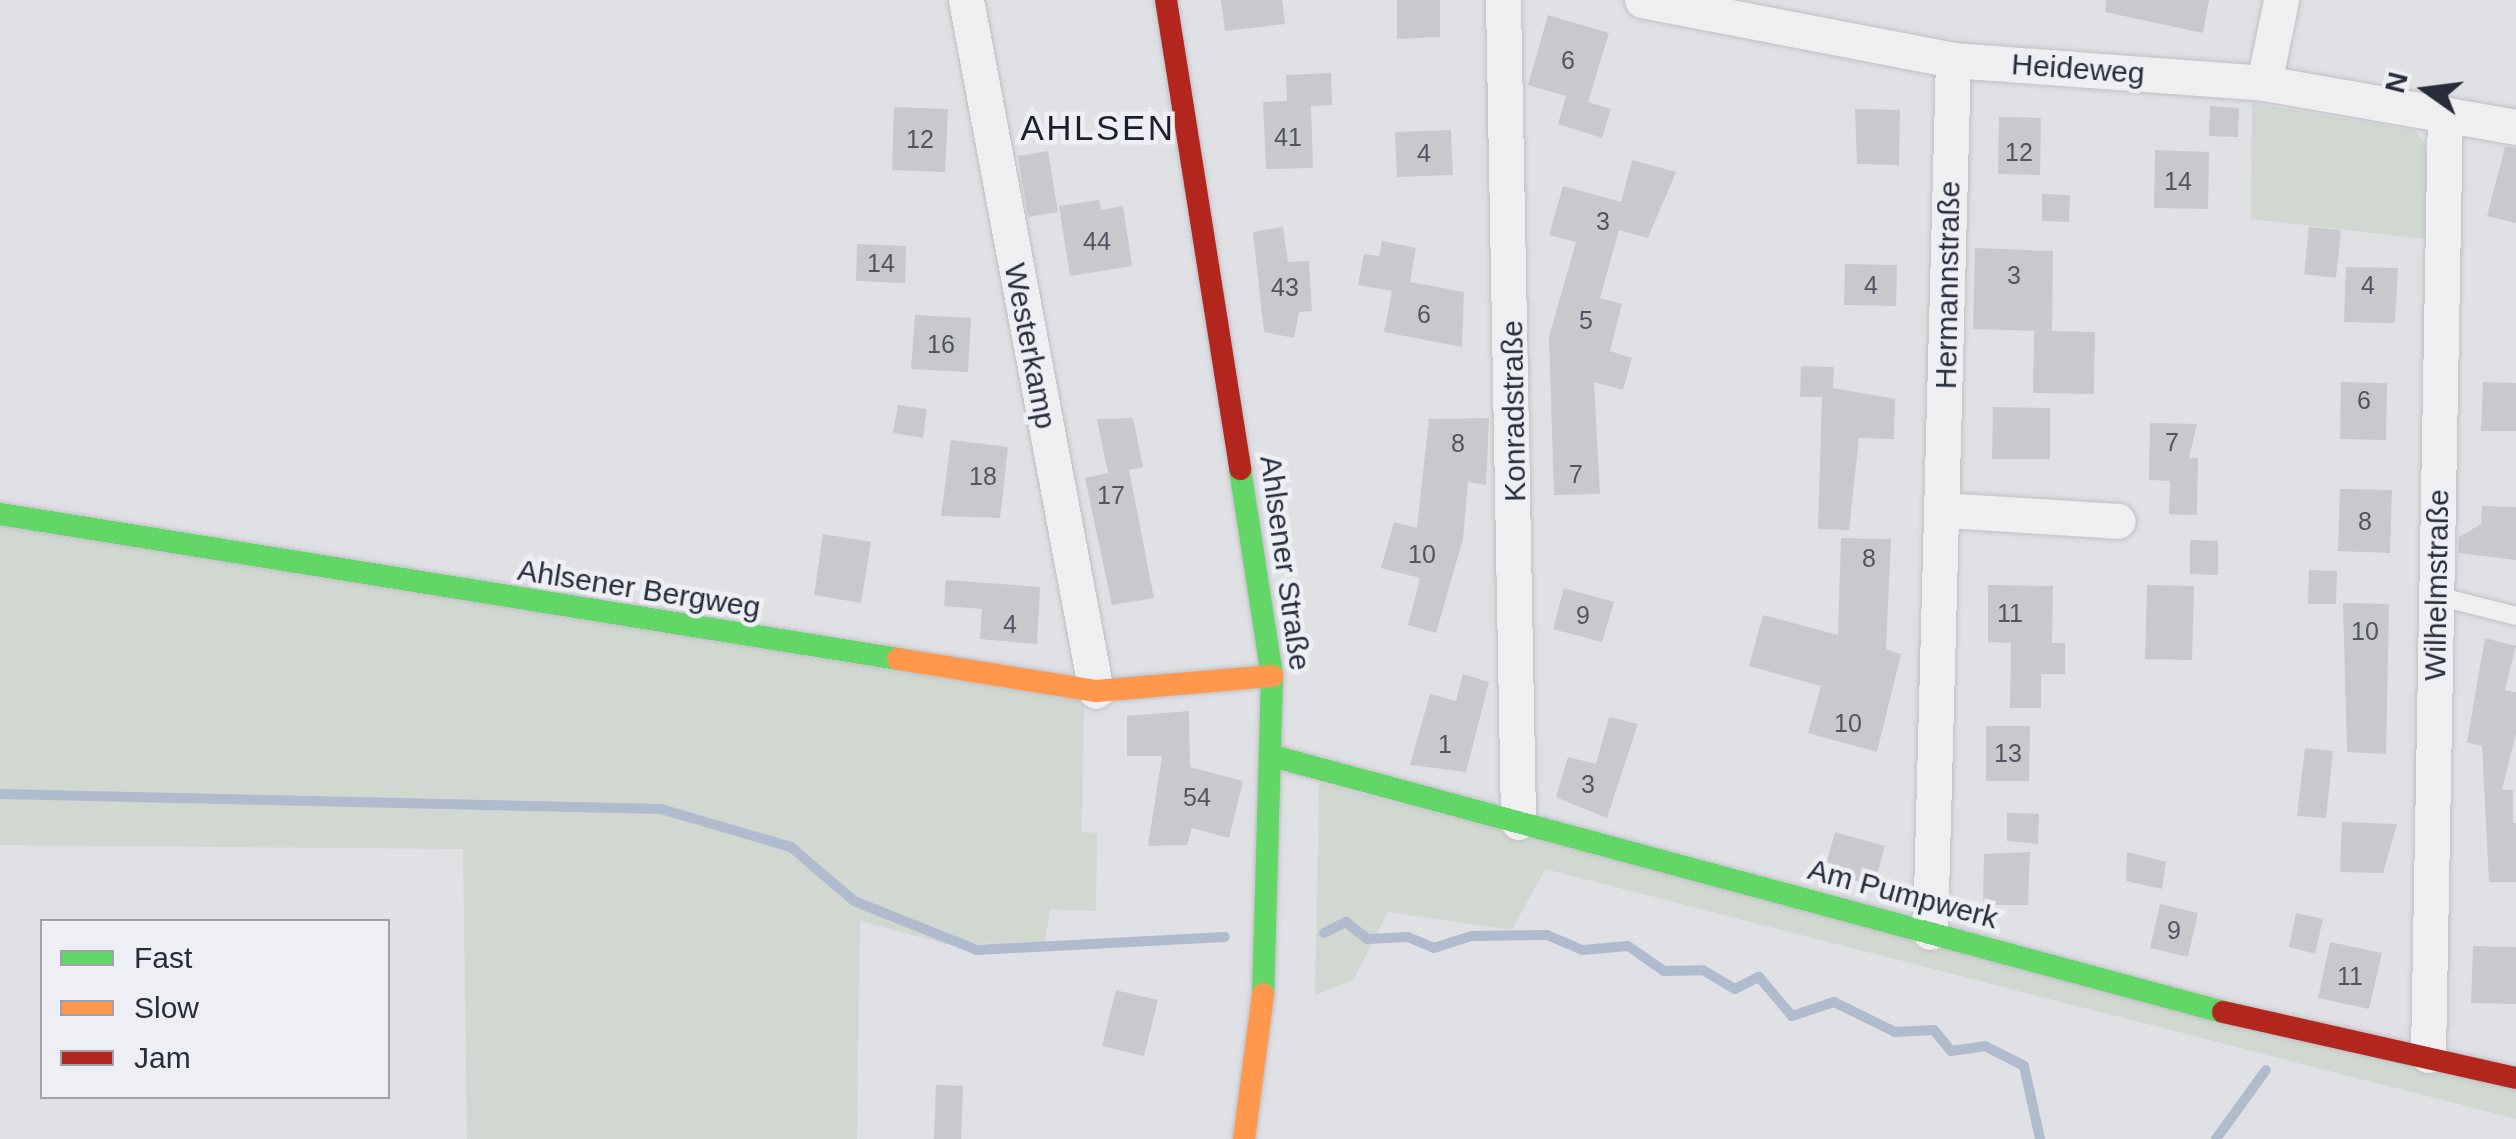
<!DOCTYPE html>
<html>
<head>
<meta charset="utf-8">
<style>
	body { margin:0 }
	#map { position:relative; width:2516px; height:1139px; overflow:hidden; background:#e0e1e5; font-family:Arial,sans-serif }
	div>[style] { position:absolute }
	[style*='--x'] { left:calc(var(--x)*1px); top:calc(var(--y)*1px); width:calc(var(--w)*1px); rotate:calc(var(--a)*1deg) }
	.green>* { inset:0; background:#d0d8d1 }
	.stream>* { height:10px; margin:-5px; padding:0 5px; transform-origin:5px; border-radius:5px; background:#b0bbce }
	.building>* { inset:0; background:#c8c9cd }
	.roads { filter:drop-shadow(0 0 2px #bebfc3) drop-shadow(0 0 2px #bebfc3) }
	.lane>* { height:18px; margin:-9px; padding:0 9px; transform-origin:9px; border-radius:9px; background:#efeff1 }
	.street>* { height:35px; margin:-17.5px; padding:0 17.5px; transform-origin:17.5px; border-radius:17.5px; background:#efeff1 }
	.fast>* { height:22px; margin:-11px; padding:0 11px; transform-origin:11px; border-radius:11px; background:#63d668 }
	.slow>* { height:22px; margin:-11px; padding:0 11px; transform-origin:11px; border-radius:11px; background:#ff974d }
	.jam>* { height:22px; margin:-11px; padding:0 11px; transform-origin:11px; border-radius:11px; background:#b3261e }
	span { translate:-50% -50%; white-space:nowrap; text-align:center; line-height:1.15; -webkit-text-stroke:9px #edeff4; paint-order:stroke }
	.number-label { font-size:25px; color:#515561 }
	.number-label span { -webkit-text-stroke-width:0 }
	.street-label { font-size:30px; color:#282d3c }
	.quarter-label { font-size:35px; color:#1b1f2d; letter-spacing:2.5px }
	.legend { position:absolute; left:40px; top:919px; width:350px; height:180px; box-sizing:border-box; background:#edeff4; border:2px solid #9ea1aa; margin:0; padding:12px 18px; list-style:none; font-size:30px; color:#282d3c }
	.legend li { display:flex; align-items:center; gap:20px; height:50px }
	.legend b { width:50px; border:2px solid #9ea1aa }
	.north { position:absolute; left:2376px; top:40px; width:100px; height:100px; -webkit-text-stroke:8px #edeff4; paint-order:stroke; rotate:284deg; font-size:28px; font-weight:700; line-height:40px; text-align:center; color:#282d3c }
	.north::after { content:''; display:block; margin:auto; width:35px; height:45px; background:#282d3c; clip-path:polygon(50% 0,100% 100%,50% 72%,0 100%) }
</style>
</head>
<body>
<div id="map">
	<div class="green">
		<div style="clip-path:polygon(2252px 103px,2416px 131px,2428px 150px,2425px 239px,2251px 219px)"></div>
		<div style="clip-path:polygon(0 524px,1084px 701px,1082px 832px,1097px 833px,1096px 911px,1050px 909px,1045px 943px,945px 944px,860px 921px,857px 1139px,467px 1139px,463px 849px,0 845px)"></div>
		<div style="clip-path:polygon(1319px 783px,2516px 1089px,2516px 1119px,1545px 869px,1512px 930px,1388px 912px,1353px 980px,1315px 995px)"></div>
	</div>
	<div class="stream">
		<div style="--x:0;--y:794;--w:661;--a:1.3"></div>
		<div style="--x:661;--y:809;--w:135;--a:16.3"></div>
		<div style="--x:791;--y:847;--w:83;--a:40.6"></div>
		<div style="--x:854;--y:901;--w:132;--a:21.7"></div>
		<div style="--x:977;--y:950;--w:248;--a:-3"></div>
		<div style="--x:1324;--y:933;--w:25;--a:-27"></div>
		<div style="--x:1346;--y:922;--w:27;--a:39"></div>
		<div style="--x:1367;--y:939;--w:41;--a:-2.8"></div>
		<div style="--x:1408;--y:937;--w:28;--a:23"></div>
		<div style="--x:1434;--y:948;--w:40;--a:-18"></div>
		<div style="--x:1472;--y:936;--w:75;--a:-0.8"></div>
		<div style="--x:1547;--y:935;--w:39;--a:23"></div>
		<div style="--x:1583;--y:950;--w:45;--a:-5.1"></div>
		<div style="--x:1628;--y:946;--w:44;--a:34.8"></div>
		<div style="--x:1664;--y:971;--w:39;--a:-1"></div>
		<div style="--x:1703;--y:970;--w:37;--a:31"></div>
		<div style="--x:1735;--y:989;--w:27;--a:-27"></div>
		<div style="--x:1759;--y:977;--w:51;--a:49.8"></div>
		<div style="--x:1792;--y:1016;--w:44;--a:-18.4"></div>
		<div style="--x:1834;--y:1002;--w:68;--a:26.2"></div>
		<div style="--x:1895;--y:1032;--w:39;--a:-3"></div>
		<div style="--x:1934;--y:1030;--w:27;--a:51"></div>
		<div style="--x:1951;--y:1051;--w:34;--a:-8"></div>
		<div style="--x:1985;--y:1046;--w:44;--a:27.1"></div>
		<div style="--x:2024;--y:1066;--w:75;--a:77.6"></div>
		<div style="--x:2216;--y:1139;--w:85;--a:-54.1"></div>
	</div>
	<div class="building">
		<div style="clip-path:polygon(1221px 0,1282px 0,1285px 24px,1225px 31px)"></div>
		<div style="clip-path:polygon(1397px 0,1440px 0,1440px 37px,1397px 39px)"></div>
		<div style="clip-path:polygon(2106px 0,2209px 0,2203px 33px,2105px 12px)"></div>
		<div style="clip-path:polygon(1548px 15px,1609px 33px,1588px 102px,1611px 109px,1602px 138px,1558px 124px,1566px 96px,1528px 85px)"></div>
		<div style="clip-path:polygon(1331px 73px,1332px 105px,1311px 106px,1313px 168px,1266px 169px,1263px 102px,1287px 101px,1286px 75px)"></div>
		<div style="clip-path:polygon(2210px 106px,2239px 108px,2238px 137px,2209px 136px)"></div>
		<div style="clip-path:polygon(894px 107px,948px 109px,945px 172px,892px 170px)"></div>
		<div style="clip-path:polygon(1855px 109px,1900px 110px,1899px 165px,1857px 164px)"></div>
		<div style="clip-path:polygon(1999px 117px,2041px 118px,2040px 175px,1998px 174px)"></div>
		<div style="clip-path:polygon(1451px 130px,1453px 175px,1397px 177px,1395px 132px)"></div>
		<div style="clip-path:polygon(2505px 147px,2516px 148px,2516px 223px,2487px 216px)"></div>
		<div style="clip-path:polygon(2155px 150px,2209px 152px,2208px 209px,2154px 208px)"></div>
		<div style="clip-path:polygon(1048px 151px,1058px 212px,1028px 217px,1018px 156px)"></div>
		<div style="clip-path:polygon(1632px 160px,1676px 172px,1648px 238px,1619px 230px,1600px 298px,1622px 304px,1610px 351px,1632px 358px,1623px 390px,1594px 382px,1600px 494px,1554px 495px,1549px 337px,1576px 242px,1549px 235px,1563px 186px,1621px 202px)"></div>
		<div style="clip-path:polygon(2042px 194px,2070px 195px,2069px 222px,2042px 221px)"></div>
		<div style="clip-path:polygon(1099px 200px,1101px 210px,1123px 206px,1132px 266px,1070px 276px,1059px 206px)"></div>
		<div style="clip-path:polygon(1283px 227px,1288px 262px,1309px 261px,1312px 311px,1299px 312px,1294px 338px,1264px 332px,1253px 232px)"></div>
		<div style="clip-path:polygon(2309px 227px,2341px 230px,2336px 278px,2304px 274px)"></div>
		<div style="clip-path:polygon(1382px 241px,1416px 248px,1410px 282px,1464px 292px,1462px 347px,1384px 332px,1392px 291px,1358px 285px,1364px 254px,1379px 256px)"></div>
		<div style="clip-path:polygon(857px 244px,906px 246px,905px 283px,856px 281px)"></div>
		<div style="clip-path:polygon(1975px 248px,2053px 251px,2052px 331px,2095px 332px,2094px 394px,2033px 393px,2034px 331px,2047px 331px,1973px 329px)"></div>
		<div style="clip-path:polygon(1845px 264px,1897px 265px,1896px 306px,1844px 305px)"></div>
		<div style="clip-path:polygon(2346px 267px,2398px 268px,2395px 323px,2344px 322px)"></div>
		<div style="clip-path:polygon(915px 315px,971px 318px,968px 372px,911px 369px)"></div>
		<div style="clip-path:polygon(1801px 366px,1834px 367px,1833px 388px,1895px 399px,1894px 439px,1859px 438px,1849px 530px,1818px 529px,1822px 397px,1800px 397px)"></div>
		<div style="clip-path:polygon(2341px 382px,2387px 383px,2386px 440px,2340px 439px)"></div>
		<div style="clip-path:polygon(2483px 382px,2516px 383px,2516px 431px,2481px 431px)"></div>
		<div style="clip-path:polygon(898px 405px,927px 409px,923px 438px,893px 433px)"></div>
		<div style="clip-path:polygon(1993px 407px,2050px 408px,2050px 459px,1992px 459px)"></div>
		<div style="clip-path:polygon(1133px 418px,1143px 467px,1129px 470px,1154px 598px,1112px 605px,1085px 478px,1108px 473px,1097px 419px)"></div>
		<div style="clip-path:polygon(1489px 418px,1486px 485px,1468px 482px,1463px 539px,1436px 633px,1408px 625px,1420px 578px,1381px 568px,1394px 522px,1417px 528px,1429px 419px)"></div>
		<div style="clip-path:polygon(2150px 423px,2197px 424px,2189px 458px,2198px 458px,2197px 515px,2169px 514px,2170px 481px,2149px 480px)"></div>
		<div style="clip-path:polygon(951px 440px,1008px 447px,1000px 518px,941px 516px)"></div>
		<div style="clip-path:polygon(2340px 489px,2392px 490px,2390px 553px,2338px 551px)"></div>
		<div style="clip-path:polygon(2482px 506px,2516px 507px,2516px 560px,2458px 553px,2459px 537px,2481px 524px)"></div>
		<div style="clip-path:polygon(823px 534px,871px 542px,861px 603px,814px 595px)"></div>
		<div style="clip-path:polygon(1841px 538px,1891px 539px,1886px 649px,1901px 654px,1877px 752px,1808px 733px,1821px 686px,1749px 666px,1763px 615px,1838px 635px)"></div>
		<div style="clip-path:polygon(2190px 540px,2218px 541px,2218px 575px,2190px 574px)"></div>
		<div style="clip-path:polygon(2309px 570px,2337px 571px,2336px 604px,2308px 604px)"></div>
		<div style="clip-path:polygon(946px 580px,1040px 587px,1037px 644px,980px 639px,982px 609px,944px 606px)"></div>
		<div style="clip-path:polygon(1988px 585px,2053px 586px,2052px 643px,2065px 643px,2065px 674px,2041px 674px,2041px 708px,2010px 708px,2011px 643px,1988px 642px)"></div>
		<div style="clip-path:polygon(2147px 585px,2194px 586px,2192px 660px,2145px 659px)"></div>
		<div style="clip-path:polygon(1564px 588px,1614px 602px,1602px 642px,1553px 629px)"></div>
		<div style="clip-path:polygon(2343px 603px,2389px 604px,2386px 754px,2347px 752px)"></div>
		<div style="clip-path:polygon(2485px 638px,2516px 646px,2505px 690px,2516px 692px,2516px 733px,2502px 790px,2513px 790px,2513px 823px,2495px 823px,2516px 823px,2516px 882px,2489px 882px,2482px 746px,2467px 742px)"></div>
		<div style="clip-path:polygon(1463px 674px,1489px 682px,1466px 772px,1410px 765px,1430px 694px,1456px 701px)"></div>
		<div style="clip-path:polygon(1189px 711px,1190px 767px,1243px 781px,1229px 838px,1192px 828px,1187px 845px,1148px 846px,1162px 756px,1127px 756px,1127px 716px)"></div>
		<div style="clip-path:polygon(1609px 717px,1638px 724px,1607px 818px,1556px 797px,1568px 757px,1596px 764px)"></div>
		<div style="clip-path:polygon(1986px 726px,2030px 726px,2029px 781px,1986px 781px)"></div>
		<div style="clip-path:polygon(2305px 748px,2333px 751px,2326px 818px,2297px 816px)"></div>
		<div style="clip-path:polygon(2007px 813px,2039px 814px,2038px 844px,2007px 841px)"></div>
		<div style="clip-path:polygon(2342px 822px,2397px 824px,2383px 873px,2340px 872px)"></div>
		<div style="clip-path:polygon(1835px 832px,1885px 846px,1874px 886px,1824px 872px)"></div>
		<div style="clip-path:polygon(2030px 852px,2028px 905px,1983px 905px,1984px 854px)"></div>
		<div style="clip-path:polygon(2127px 852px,2166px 862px,2162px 889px,2126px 881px)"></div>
		<div style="clip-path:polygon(2160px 904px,2198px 913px,2188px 957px,2150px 948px)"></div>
		<div style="clip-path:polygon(2296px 913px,2323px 919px,2315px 954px,2289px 947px)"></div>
		<div style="clip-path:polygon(2330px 942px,2382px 953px,2369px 1009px,2318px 998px)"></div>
		<div style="clip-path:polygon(2473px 946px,2516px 947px,2516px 1004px,2471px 1003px)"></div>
		<div style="clip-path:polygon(1116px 990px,1158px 1000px,1144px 1056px,1102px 1046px)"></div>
		<div style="clip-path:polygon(936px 1085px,963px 1086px,961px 1139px,934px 1139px)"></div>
	</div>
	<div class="roads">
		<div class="lane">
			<div style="--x:2437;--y:596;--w:81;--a:14.2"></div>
		</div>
		<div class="street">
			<div style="--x:966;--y:0;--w:703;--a:79.35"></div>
			<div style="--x:1503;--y:0;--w:822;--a:88.95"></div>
			<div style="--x:1642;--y:0;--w:317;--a:10.9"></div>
			<div style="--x:1953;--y:60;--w:312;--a:4.2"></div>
			<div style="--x:2264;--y:83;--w:256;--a:9.9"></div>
			<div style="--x:2264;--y:83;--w:85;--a:-78.4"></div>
			<div style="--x:1944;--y:510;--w:174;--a:3.6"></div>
			<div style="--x:1930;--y:932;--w:872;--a:-88.49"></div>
			<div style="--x:2428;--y:1055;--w:941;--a:-88.97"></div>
		</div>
		<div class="fast">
			<div style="--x:1240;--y:469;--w:209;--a:81.2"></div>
			<div style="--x:1272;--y:676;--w:318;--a:91.6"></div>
			<div style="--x:0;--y:514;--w:910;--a:9.17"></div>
			<div style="--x:1276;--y:757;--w:981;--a:15.07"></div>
		</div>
		<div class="slow">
			<div style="--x:898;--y:659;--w:201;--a:9.2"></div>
			<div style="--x:1096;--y:691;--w:177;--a:-4.9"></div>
			<div style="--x:1244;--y:1139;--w:146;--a:-82.5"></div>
		</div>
		<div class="jam">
			<div style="--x:1166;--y:0;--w:475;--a:81"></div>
			<div style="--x:2223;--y:1012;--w:300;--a:12.7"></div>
		</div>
	</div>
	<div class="number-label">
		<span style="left:1568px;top:60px">6</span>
		<span style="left:1288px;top:137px">41</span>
		<span style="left:920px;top:139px">12</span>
		<span style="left:2019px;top:152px">12</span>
		<span style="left:1424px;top:153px">4</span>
		<span style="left:2178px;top:181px">14</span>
		<span style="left:1603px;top:221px">3</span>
		<span style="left:1097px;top:241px">44</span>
		<span style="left:881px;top:263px">14</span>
		<span style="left:2014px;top:275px">3</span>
		<span style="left:1871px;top:285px">4</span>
		<span style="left:2368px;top:285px">4</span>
		<span style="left:1285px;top:287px">43</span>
		<span style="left:1424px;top:314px">6</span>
		<span style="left:1586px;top:320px">5</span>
		<span style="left:941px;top:344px">16</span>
		<span style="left:2364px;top:400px">6</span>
		<span style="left:2172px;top:442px">7</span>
		<span style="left:1458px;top:443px">8</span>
		<span style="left:1576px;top:474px">7</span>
		<span style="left:983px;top:476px">18</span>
		<span style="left:1111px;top:495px">17</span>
		<span style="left:2365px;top:521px">8</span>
		<span style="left:1422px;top:554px">10</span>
		<span style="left:1869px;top:558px">8</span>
		<span style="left:2010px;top:613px">11</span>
		<span style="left:1583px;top:615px">9</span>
		<span style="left:1010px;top:624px">4</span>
		<span style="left:2365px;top:631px">10</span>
		<span style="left:1848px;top:723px">10</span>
		<span style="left:1445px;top:744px">1</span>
		<span style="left:2008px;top:753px">13</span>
		<span style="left:1588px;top:784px">3</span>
		<span style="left:1197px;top:797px">54</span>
		<span style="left:2174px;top:930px">9</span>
		<span style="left:2350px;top:976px">11</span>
	</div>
	<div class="street-label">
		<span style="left:2078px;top:69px;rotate:4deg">Heideweg</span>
		<span style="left:1948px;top:285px;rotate:-89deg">Hermannstraße</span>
		<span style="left:1030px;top:346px;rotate:79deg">Westerkamp</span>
		<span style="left:1514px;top:411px;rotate:-91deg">Konradstraße</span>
		<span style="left:1285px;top:563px;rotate:82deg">Ahlsener Straße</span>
		<span style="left:2437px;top:585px;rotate:-89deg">Wilhelmstraße</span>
		<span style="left:639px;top:589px;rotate:9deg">Ahlsener Bergweg</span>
		<span style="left:1903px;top:894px;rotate:15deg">Am Pumpwerk</span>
	</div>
	<div class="quarter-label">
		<span style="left:1098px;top:128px">AHLSEN</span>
	</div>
	<ul class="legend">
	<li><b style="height:12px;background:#63d668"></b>Fast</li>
	<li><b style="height:12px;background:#ff974d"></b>Slow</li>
	<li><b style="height:12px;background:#b3261e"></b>Jam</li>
	</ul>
	<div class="north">N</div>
</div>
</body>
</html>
